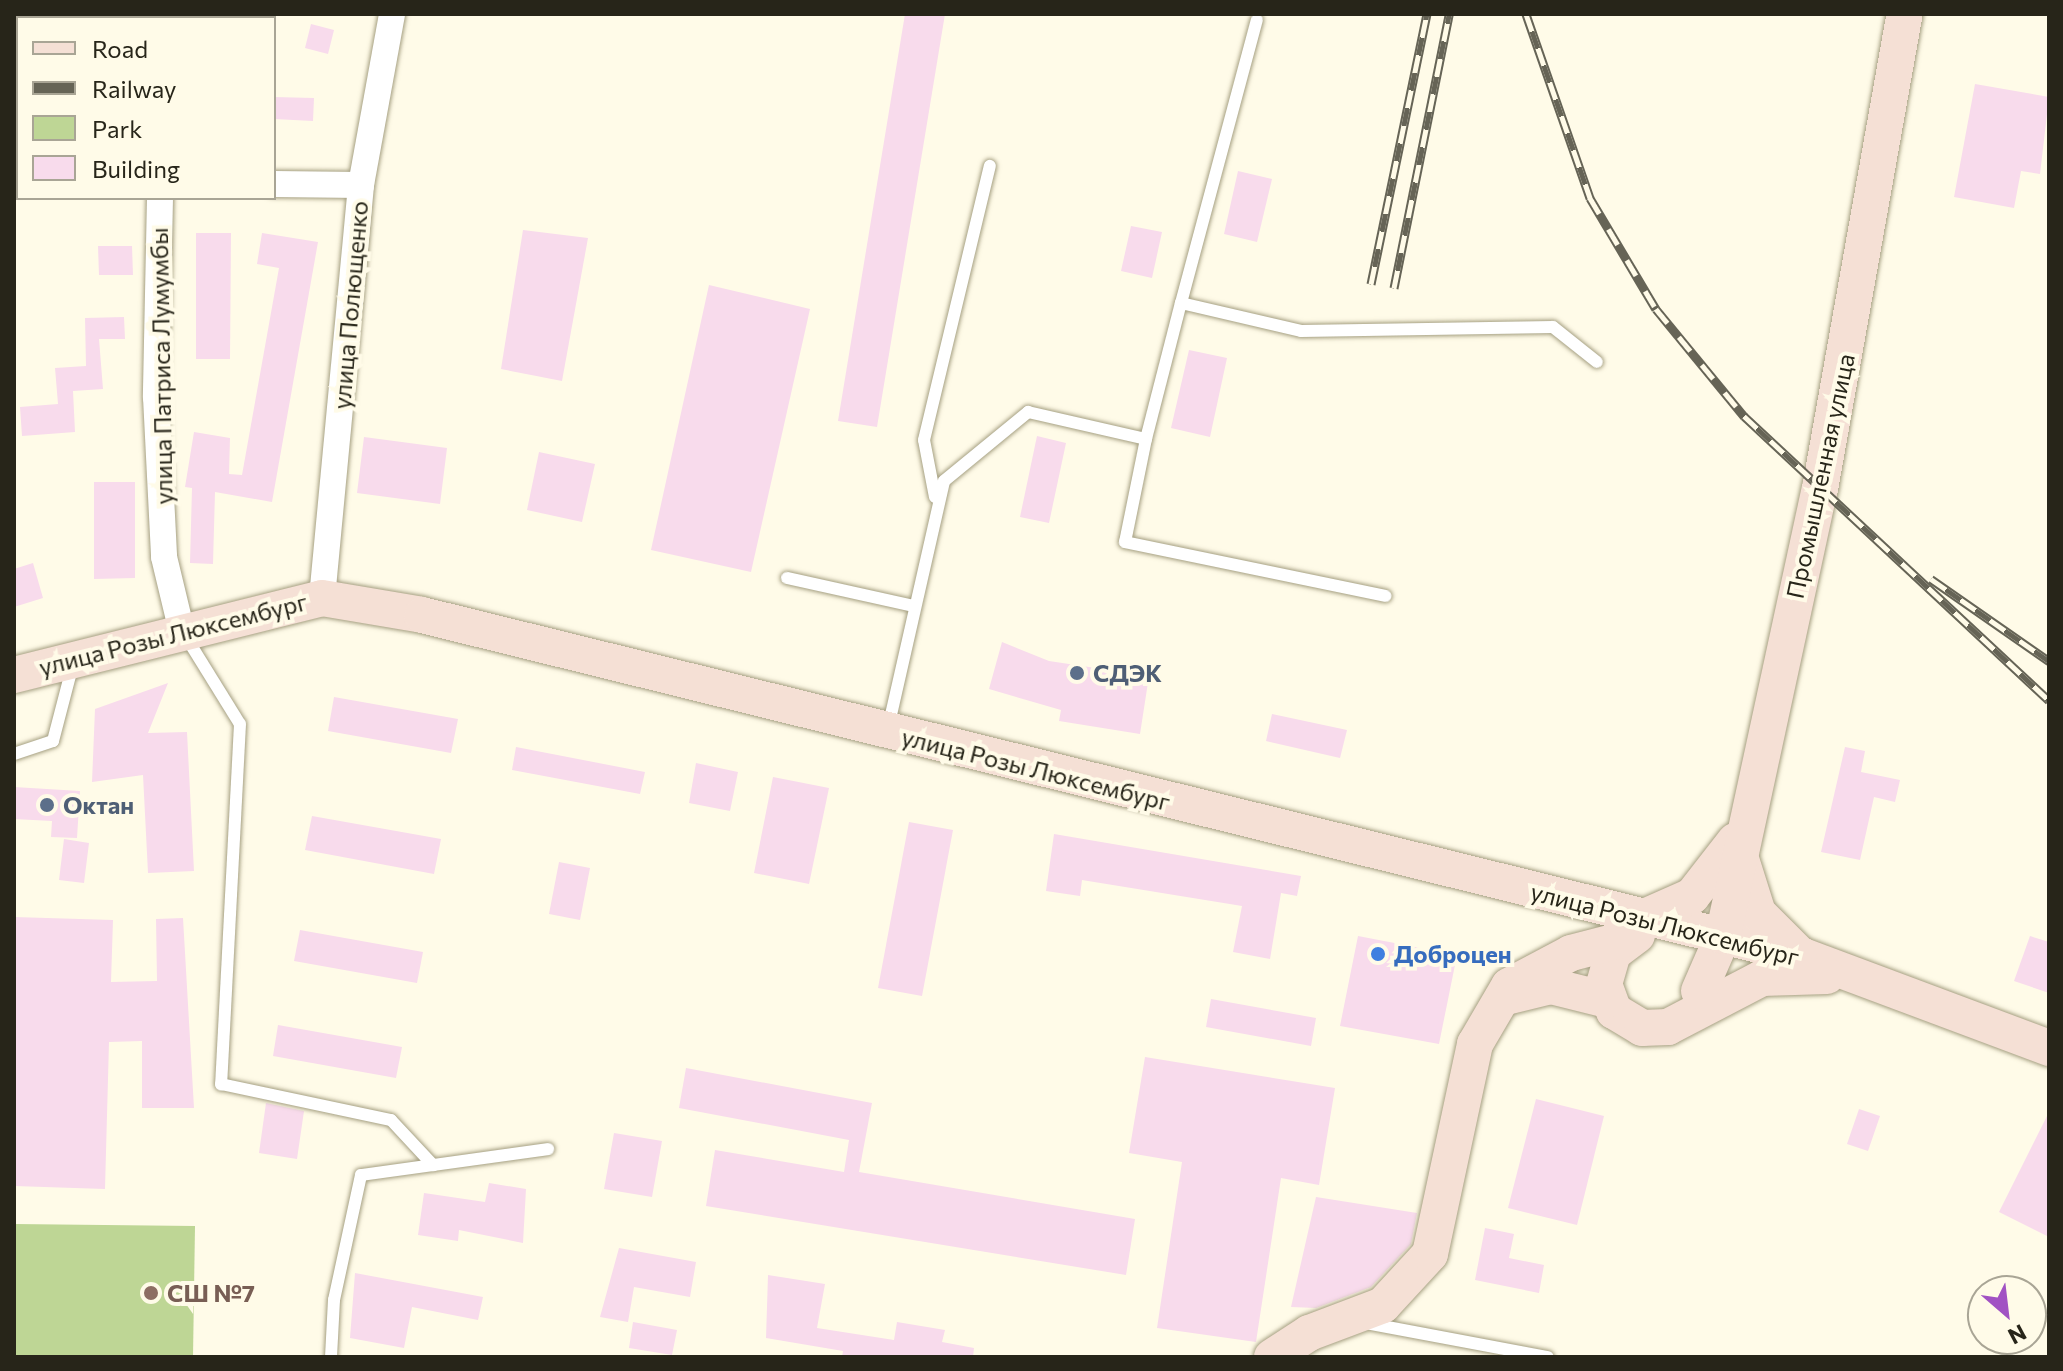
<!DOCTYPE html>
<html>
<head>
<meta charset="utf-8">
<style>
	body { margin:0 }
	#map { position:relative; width:2063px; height:1371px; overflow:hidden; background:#fffbe8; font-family:Commissioner,sans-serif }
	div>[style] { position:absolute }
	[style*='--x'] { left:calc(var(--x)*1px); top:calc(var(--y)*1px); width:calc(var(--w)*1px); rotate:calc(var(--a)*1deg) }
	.green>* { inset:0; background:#bed695 }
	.building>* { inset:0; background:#f8dbec }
	.roads { filter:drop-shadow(0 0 2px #a6a082) drop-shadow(0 0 2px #a6a082) }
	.service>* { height:12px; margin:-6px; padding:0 6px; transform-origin:6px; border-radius:6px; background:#fff }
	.minor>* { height:26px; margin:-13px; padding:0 13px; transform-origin:13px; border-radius:13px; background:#fff }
	.secondary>* { height:36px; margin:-18px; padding:0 18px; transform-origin:18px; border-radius:18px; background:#f5e0d5 }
	.rail>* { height:9px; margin-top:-4.5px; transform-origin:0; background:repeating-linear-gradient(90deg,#fffbe8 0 18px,#666456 0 36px); box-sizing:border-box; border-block:2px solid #666456 }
	.dots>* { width:22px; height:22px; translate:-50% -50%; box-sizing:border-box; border:4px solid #fffbe8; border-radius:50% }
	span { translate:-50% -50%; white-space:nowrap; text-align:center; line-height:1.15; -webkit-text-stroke:8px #fffbe8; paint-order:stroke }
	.street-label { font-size:24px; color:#272519 }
	.service-label { font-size:24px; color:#4e5e75; font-weight:700 }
	.left { translate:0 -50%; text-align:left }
	.shop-label { font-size:24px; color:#366cbe; font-weight:700 }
	.education-label { font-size:24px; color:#785e54; font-weight:700 }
	.frame { position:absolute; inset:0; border:16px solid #272519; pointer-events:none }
	.legend { position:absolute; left:16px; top:16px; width:260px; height:184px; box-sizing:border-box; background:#fffbe8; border:2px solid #a9a595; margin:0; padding:10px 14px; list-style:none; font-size:24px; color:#272519 }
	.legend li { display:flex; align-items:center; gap:16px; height:40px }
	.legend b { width:40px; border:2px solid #a9a595 }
	.north { position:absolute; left:1967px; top:1275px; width:80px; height:80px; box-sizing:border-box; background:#fffbe8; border:2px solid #a9a595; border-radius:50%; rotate:152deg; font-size:22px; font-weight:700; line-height:32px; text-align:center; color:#272519 }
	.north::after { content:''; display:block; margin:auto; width:28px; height:36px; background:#a152c3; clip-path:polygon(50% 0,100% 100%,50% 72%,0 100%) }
</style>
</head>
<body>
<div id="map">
	<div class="green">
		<div style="clip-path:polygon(14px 1224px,195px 1226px,193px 1357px,14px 1357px)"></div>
	</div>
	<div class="building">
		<div style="clip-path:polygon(905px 14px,945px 14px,877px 427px,838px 421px)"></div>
		<div style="clip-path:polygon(311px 24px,334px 30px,328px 54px,305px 48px)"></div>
		<div style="clip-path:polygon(1975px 84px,2049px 97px,2040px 174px,2021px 171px,2014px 208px,1954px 197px)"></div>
		<div style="clip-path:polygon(274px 97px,314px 98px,313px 121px,274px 119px)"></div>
		<div style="clip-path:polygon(1238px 171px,1272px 179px,1257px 242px,1224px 234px)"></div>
		<div style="clip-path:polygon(1131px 226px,1162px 232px,1152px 278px,1121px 271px)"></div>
		<div style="clip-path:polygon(523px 230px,588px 238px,562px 381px,501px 369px)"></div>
		<div style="clip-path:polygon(196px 233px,231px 233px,230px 359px,196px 359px)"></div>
		<div style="clip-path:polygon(262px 233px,318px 242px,272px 502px,215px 492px,213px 564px,190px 563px,192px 488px,185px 487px,194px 432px,230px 438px,229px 474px,242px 475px,279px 268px,257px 264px)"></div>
		<div style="clip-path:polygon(98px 246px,132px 246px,133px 275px,99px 275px)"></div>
		<div style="clip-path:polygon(709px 285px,810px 309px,751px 572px,651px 550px)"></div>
		<div style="clip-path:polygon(124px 317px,125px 339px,99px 339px,103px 389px,73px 391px,75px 432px,22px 436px,20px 407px,58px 404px,55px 368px,86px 366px,85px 318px)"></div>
		<div style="clip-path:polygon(1189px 350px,1227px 358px,1210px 437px,1171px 428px)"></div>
		<div style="clip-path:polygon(1037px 436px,1066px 443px,1049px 523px,1020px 517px)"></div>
		<div style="clip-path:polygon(364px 437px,447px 448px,440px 504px,357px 493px)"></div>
		<div style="clip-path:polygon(539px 452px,595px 464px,582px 522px,527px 510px)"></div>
		<div style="clip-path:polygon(94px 482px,135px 482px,135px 578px,94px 579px)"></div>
		<div style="clip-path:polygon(33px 563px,43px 598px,14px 607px,14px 569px)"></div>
		<div style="clip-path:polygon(1002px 642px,1049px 661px,1149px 676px,1140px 734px,1059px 721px,1061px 710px,989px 689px)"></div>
		<div style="clip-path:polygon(168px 683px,148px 733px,187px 732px,194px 871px,148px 873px,143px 775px,92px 782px,95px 709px)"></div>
		<div style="clip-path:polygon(334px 697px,458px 719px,451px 753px,328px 731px)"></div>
		<div style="clip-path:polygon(1272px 714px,1347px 730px,1340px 758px,1266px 741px)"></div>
		<div style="clip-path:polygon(516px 747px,645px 772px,640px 794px,512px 770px)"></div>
		<div style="clip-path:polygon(1845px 747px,1865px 751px,1861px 772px,1900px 780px,1895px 802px,1874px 797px,1860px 860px,1821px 852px)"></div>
		<div style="clip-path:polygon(696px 763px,738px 772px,730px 811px,689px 803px)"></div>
		<div style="clip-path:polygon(773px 777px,829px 788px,809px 884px,754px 873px)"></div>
		<div style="clip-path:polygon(14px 787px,80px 791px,77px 838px,51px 837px,52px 821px,14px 819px)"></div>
		<div style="clip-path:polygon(312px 816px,441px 839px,434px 874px,305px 850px)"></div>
		<div style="clip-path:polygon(909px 822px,953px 830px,922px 996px,878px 988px)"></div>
		<div style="clip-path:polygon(1054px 834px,1301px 876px,1297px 896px,1281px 893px,1270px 959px,1233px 952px,1242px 906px,1082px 880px,1080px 896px,1046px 891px)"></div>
		<div style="clip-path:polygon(64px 839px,89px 843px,84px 883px,59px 880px)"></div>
		<div style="clip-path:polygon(559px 862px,590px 868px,580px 920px,549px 914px)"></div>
		<div style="clip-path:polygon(14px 917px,113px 920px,111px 982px,157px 981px,156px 919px,183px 918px,194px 1108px,142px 1108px,142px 1041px,109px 1042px,105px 1189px,14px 1186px)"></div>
		<div style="clip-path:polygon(300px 930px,423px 952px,417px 983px,294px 961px)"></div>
		<div style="clip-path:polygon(1358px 936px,1457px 955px,1439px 1044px,1340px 1026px)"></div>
		<div style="clip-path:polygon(2030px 936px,2049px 942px,2049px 993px,2014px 981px)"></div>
		<div style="clip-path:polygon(1211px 999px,1316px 1018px,1311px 1046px,1206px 1027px)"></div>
		<div style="clip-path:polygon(278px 1025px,402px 1047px,396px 1078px,273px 1056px)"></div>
		<div style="clip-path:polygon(1145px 1057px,1335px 1088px,1319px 1185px,1281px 1178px,1256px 1342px,1157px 1328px,1182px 1162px,1129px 1153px)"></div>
		<div style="clip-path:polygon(686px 1068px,872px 1103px,859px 1172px,1135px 1219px,1126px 1275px,706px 1206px,715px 1150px,844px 1172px,849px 1140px,679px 1108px)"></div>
		<div style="clip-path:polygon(1536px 1099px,1604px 1116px,1577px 1225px,1508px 1208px)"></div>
		<div style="clip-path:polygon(266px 1103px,304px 1111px,297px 1159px,259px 1153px)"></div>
		<div style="clip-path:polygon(1859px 1109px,1880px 1116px,1868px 1151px,1847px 1144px)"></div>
		<div style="clip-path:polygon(2049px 1112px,2049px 1237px,1999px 1212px)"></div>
		<div style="clip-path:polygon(614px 1133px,662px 1141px,652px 1197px,604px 1189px)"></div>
		<div style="clip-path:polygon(489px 1183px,526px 1189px,523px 1243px,459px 1230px,458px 1241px,418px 1235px,424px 1193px,485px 1202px)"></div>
		<div style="clip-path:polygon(1316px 1197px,1417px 1213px,1411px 1244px,1371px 1287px,1316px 1308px,1291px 1307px)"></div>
		<div style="clip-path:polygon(1485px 1228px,1514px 1234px,1509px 1258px,1544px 1265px,1539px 1293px,1475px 1280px)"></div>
		<div style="clip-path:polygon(619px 1248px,696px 1262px,690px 1297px,634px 1287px,628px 1322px,600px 1317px)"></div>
		<div style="clip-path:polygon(355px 1273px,483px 1297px,478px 1320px,412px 1307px,404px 1348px,350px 1338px)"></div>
		<div style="clip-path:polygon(768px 1275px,825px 1284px,817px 1328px,894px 1340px,897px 1322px,945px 1330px,942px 1342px,974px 1348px,973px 1357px,842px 1357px,843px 1351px,766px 1338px)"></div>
		<div style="clip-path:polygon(633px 1322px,677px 1330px,672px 1355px,629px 1348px)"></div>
	</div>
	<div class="roads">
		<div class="service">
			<div style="--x:1181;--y:303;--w:293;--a:-75"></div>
			<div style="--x:1146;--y:439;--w:105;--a:101.5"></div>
			<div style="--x:1125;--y:542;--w:266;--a:11.7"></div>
			<div style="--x:935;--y:497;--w:58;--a:-100.9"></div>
			<div style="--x:924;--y:440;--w:282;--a:-76.5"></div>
			<div style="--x:787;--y:578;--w:129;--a:12.5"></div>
			<div style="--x:186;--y:637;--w:102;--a:58.2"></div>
			<div style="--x:240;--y:724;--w:361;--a:93"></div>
			<div style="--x:221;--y:1084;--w:174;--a:12"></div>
			<div style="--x:391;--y:1120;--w:62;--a:47"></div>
			<div style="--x:888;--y:728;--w:253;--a:-77.2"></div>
			<div style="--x:944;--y:481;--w:109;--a:-39.4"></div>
			<div style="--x:1028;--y:412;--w:121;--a:12.9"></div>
			<div style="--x:1146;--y:439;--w:140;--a:-75.6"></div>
			<div style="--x:1181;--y:303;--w:123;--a:13.1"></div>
			<div style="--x:1301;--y:331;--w:252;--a:-0.9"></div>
			<div style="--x:1553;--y:327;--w:56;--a:38.5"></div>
			<div style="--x:14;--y:754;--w:41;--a:-18.4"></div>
			<div style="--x:53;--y:741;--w:80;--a:-75.4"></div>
			<div style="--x:1366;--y:1323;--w:185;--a:10.6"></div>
			<div style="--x:331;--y:1357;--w:57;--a:-87"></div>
			<div style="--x:334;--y:1300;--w:128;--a:-77.8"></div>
			<div style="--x:361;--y:1175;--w:189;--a:-7.9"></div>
		</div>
		<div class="minor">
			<div style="--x:159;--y:14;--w:4;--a:90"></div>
			<div style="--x:14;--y:181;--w:4;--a:0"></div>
			<div style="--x:274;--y:184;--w:87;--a:0.7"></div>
			<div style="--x:160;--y:198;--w:199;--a:91.2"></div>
			<div style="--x:156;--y:397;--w:160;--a:87.1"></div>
			<div style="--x:164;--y:557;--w:73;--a:76.5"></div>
			<div style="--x:322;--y:598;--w:415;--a:-84.6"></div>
			<div style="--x:361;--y:185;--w:174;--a:-79.7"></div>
		</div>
		<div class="secondary">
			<div style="--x:14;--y:675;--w:317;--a:-14"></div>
			<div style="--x:322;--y:598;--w:101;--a:9.6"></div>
			<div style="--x:422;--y:615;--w:1422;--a:13.87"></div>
			<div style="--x:1803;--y:956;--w:263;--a:20.5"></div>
			<div style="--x:1740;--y:856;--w:60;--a:72.5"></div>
			<div style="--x:1758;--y:913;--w:57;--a:45"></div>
			<div style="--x:1649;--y:915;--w:47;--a:-23.8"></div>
			<div style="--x:1692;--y:896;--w:70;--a:-52"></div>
			<div style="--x:1637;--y:935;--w:30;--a:143"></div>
			<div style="--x:1613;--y:953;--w:32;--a:106"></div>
			<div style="--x:1604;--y:984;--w:29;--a:70"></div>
			<div style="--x:1614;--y:1011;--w:33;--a:31"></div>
			<div style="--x:1642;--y:1028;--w:26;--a:-2"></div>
			<div style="--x:1668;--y:1027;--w:106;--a:-27.5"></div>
			<div style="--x:1762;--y:978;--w:65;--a:-1.8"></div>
			<div style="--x:1699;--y:991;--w:60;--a:-66.4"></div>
			<div style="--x:1723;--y:936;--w:457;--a:-77.8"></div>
			<div style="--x:1820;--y:489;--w:483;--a:-79.9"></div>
			<div style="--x:1510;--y:996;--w:42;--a:-13.7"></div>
			<div style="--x:1551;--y:986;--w:58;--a:14"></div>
			<div style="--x:1272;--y:1357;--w:44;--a:-33"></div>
			<div style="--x:1309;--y:1333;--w:79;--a:-20.7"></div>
			<div style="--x:1383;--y:1305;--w:69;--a:-47.3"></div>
			<div style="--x:1430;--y:1254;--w:215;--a:-77.9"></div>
			<div style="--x:1475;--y:1044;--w:67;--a:-59.6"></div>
			<div style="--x:1509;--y:986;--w:70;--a:-28"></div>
			<div style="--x:1571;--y:953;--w:64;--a:-14.5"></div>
		</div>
	</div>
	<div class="rail">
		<div style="--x:1526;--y:14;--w:195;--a:70.8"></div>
		<div style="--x:1590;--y:198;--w:129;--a:59.3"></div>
		<div style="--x:1656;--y:309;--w:139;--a:50.6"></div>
		<div style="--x:1744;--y:416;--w:417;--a:43"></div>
		<div style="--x:1371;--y:284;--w:276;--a:-78.3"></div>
		<div style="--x:1394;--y:288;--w:279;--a:-78.6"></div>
		<div style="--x:1931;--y:579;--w:144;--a:34.8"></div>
	</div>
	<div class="dots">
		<div style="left:1077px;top:673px;background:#5c6f8a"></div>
		<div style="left:47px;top:805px;background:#5c6f8a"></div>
		<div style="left:1378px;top:954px;background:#3f7fe0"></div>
		<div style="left:151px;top:1293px;background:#8d6e63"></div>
	</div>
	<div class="street-label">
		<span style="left:350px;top:305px;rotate:-85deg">улица Полющенко</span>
		<span style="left:161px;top:366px;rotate:-91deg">улица Патриса Лумумбы</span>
		<span style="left:1820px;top:476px;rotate:-78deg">Промышленная улица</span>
		<span style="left:173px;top:634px;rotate:-14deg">улица Розы Люксембург</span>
		<span style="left:1036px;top:769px;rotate:14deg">улица Розы Люксембург</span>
		<span style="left:1665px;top:924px;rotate:14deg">улица Розы Люксембург</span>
	</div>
	<div class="service-label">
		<span class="left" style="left:1093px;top:673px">СДЭК</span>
		<span class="left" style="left:63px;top:805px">Октан</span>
	</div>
	<div class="shop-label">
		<span class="left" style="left:1394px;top:954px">Доброцен</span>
	</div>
	<div class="education-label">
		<span class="left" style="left:167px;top:1293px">СШ №7</span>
	</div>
	<div class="frame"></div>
	<ul class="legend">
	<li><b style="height:10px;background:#f5e0d5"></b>Road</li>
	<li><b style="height:10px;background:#666456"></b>Railway</li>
	<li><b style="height:22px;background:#bed695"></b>Park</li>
	<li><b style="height:22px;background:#f8dbec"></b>Building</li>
	</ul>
	<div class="north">N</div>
</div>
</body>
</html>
